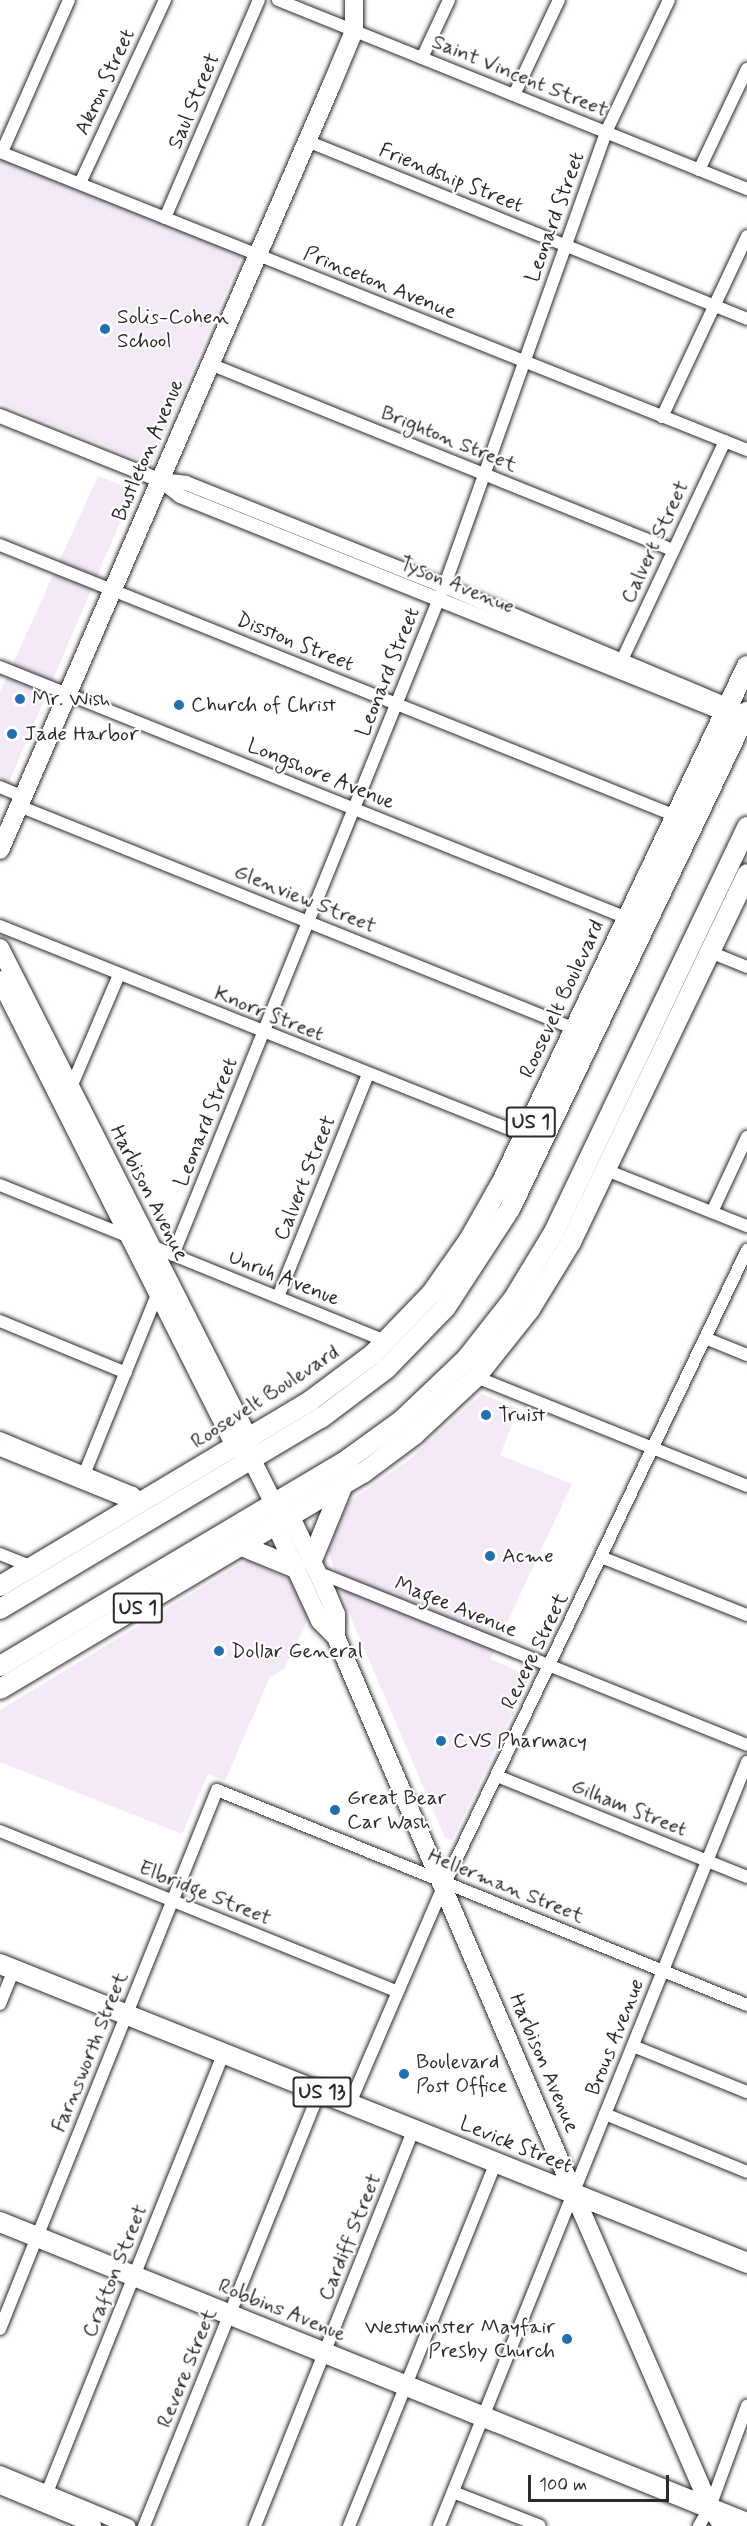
<!DOCTYPE html>
<html>
<head>
<meta charset="utf-8">
<style>
	body { margin:0 }
	#map { position:relative; width:747px; height:2526px; overflow:hidden; background:#fff; font-family:Mynerve,sans-serif }
	div>[style] { position:absolute }
	[style*='--x'] { left:calc(var(--x)*1px); top:calc(var(--y)*1px); width:calc(var(--w)*1px); rotate:calc(var(--a)*1deg) }
	.built>* { inset:0; background:#f3e9f7 }
	.roads { filter:drop-shadow(0 0 2px #2b2b2b) drop-shadow(0 0 2px #2b2b2b) }
	.minor>* { height:12px; margin:-6px; padding:0 6px; transform-origin:6px; border-radius:6px; background:#fff }
	.tertiary>* { height:14px; margin:-7px; padding:0 7px; transform-origin:7px; border-radius:7px; background:#fff }
	.primary>* { height:18px; margin:-9px; padding:0 9px; transform-origin:9px; border-radius:9px; background:#fff }
	.trunk>* { height:20px; margin:-10px; padding:0 10px; transform-origin:10px; border-radius:10px; background:#fff }
	.dots>* { width:16px; height:16px; translate:-50% -50%; box-sizing:border-box; border:3px solid #fff; border-radius:50% }
	span { translate:-50% -50%; white-space:nowrap; text-align:center; line-height:1.15; -webkit-text-stroke:4.5px #fff; paint-order:stroke }
	.shield-label span { padding:2px 4px; background:#fff; border:2px solid; border-radius:4px; -webkit-text-stroke-width:0 }
	.shield-label { font-size:20px; color:#2b2b2b; font-weight:700 }
	.street-label { font-size:21px; color:#2b2b2b }
	.poi-label { font-size:21px; color:#2b2b2b }
	.left { translate:0 -50%; text-align:left }
	.right { translate:-100% -50%; text-align:right }
	.scale { position:absolute; left:528px; top:2475px; width:141px; height:27px; box-sizing:border-box; border:3px solid #2b2b2b; border-top:0; padding-left:8px; font-size:18px; line-height:21px; white-space:nowrap; color:#2b2b2b; -webkit-text-stroke:4px #fff; paint-order:stroke }
</style>
</head>
<body>
<div id="map">
	<div class="built">
		<div style="clip-path:polygon(0 158px,242px 255px,151px 464px,0 403px)"></div>
		<div style="clip-path:polygon(98px 476px,134px 490px,0 803px,0 692px)"></div>
		<div style="clip-path:polygon(482px 1394px,518px 1409px,500px 1455px,572px 1484px,490px 1659px,530px 1676px,452px 1840px,445px 1838px,354px 1625px,328px 1551px,347px 1503px,409px 1460px)"></div>
		<div style="clip-path:polygon(247px 1560px,291px 1580px,308px 1619px,284px 1669px,270px 1677px,225px 1781px,208px 1774px,182px 1834px,0 1762px,0 1710px)"></div>
	</div>
	<div class="roads">
		<div class="minor">
			<div style="--x:278;--y:0;--w:506;--a:21.95"></div>
			<div style="--x:422;--y:58;--w:64;--a:-65"></div>
			<div style="--x:514;--y:95;--w:105;--a:-64.7"></div>
			<div style="--x:307;--y:141;--w:475;--a:22"></div>
			<div style="--x:0;--y:152;--w:804;--a:21.75"></div>
			<div style="--x:2;--y:152;--w:166;--a:-66.2"></div>
			<div style="--x:699;--y:170;--w:112;--a:-64.6"></div>
			<div style="--x:81;--y:181;--w:200;--a:-65.1"></div>
			<div style="--x:165;--y:218;--w:237;--a:-66.7"></div>
			<div style="--x:210;--y:364;--w:499;--a:21.9"></div>
			<div style="--x:662;--y:417;--w:200;--a:-64.8"></div>
			<div style="--x:0;--y:545;--w:728;--a:21.85"></div>
			<div style="--x:622;--y:660;--w:242;--a:-64.8"></div>
			<div style="--x:0;--y:667;--w:675;--a:21.82"></div>
			<div style="--x:0;--y:787;--w:25;--a:23"></div>
			<div style="--x:19;--y:806;--w:599;--a:21.85"></div>
			<div style="--x:0;--y:926;--w:564;--a:21.74"></div>
			<div style="--x:710;--y:952;--w:40;--a:22"></div>
			<div style="--x:69;--y:1092;--w:127;--a:-66.9"></div>
			<div style="--x:606;--y:1170;--w:152;--a:21.7"></div>
			<div style="--x:0;--y:1185;--w:142;--a:21.9"></div>
			<div style="--x:712;--y:1212;--w:83;--a:-65"></div>
			<div style="--x:149;--y:1245;--w:256;--a:22.1"></div>
			<div style="--x:173;--y:1255;--w:729;--a:-67.94"></div>
			<div style="--x:447;--y:579;--w:474;--a:-70.4"></div>
			<div style="--x:606;--y:132;--w:146;--a:-64.5"></div>
			<div style="--x:278;--y:1297;--w:240;--a:-68"></div>
			<div style="--x:0;--y:1321;--w:136;--a:22.4"></div>
			<div style="--x:705;--y:1338;--w:45;--a:22"></div>
			<div style="--x:476;--y:1377;--w:292;--a:21.9"></div>
			<div style="--x:0;--y:1438;--w:144;--a:22.5"></div>
			<div style="--x:133;--y:1493;--w:13;--a:39"></div>
			<div style="--x:0;--y:1450;--w:131;--a:21.9"></div>
			<div style="--x:122;--y:1499;--w:20;--a:6"></div>
			<div style="--x:81;--y:1482;--w:205;--a:-67.9"></div>
			<div style="--x:0;--y:1554;--w:35;--a:22"></div>
			<div style="--x:601;--y:1557;--w:157;--a:21.7"></div>
			<div style="--x:317;--y:1572;--w:463;--a:21.9"></div>
			<div style="--x:497;--y:1776;--w:270;--a:22"></div>
			<div style="--x:0;--y:1831;--w:427;--a:22"></div>
			<div style="--x:0;--y:2004;--w:37;--a:-68"></div>
			<div style="--x:633;--y:2046;--w:123;--a:22"></div>
			<div style="--x:350;--y:2103;--w:237;--a:-66.7"></div>
			<div style="--x:444;--y:1885;--w:704;--a:-64.49"></div>
			<div style="--x:605;--y:2114;--w:153;--a:22.2"></div>
			<div style="--x:0;--y:2329;--w:581;--a:-68.07"></div>
			<div style="--x:217;--y:1790;--w:572;--a:22.08"></div>
			<div style="--x:453;--y:2492;--w:93;--a:21.3"></div>
			<div style="--x:44;--y:2500;--w:482;--a:-68.1"></div>
			<div style="--x:144;--y:2526;--w:469;--a:-68"></div>
			<div style="--x:255;--y:2526;--w:428;--a:-68.2"></div>
			<div style="--x:349;--y:2526;--w:393;--a:-68"></div>
			<div style="--x:439;--y:2526;--w:824;--a:-68.04"></div>
			<div style="--x:699;--y:2526;--w:22;--a:-60"></div>
			<div style="--x:710;--y:2507;--w:108;--a:-69.9"></div>
		</div>
		<div class="tertiary">
			<div style="--x:0;--y:416;--w:171;--a:21.9"></div>
			<div style="--x:159;--y:480;--w:27;--a:6"></div>
			<div style="--x:186;--y:483;--w:278;--a:21.8"></div>
			<div style="--x:444;--y:586;--w:317;--a:22.8"></div>
			<div style="--x:161;--y:481;--w:24;--a:38"></div>
			<div style="--x:180;--y:496;--w:592;--a:21.8"></div>
			<div style="--x:0;--y:2473;--w:139;--a:22.5"></div>
			<div style="--x:0;--y:2487;--w:102;--a:22.5"></div>
		</div>
		<div class="primary">
			<div style="--x:0;--y:850;--w:833;--a:-66.58"></div>
			<div style="--x:331;--y:86;--w:60;--a:-67.3"></div>
			<div style="--x:354;--y:31;--w:31;--a:-90"></div>
			<div style="--x:0;--y:948;--w:551;--a:63.11"></div>
			<div style="--x:249;--y:1439;--w:21;--a:82"></div>
			<div style="--x:252;--y:1460;--w:49;--a:63.4"></div>
			<div style="--x:274;--y:1504;--w:22;--a:85"></div>
			<div style="--x:276;--y:1526;--w:105;--a:65.1"></div>
			<div style="--x:320;--y:1621;--w:23;--a:45"></div>
			<div style="--x:336;--y:1637;--w:606;--a:66.86"></div>
			<div style="--x:574;--y:2194;--w:341;--a:66.5"></div>
			<div style="--x:710;--y:2507;--w:23;--a:56"></div>
			<div style="--x:0;--y:980;--w:522;--a:63.24"></div>
			<div style="--x:235;--y:1446;--w:13;--a:39"></div>
			<div style="--x:280;--y:1508;--w:14;--a:39"></div>
			<div style="--x:291;--y:1517;--w:84;--a:64.7"></div>
			<div style="--x:327;--y:1593;--w:23;--a:67"></div>
			<div style="--x:336;--y:1614;--w:23;--a:90"></div>
		</div>
		<div class="trunk">
			<div style="--x:242;--y:1546;--w:58;--a:22.2"></div>
			<div style="--x:312;--y:1560;--w:79;--a:-67.7"></div>
			<div style="--x:0;--y:1586;--w:361;--a:-30.8"></div>
			<div style="--x:310;--y:1401;--w:79;--a:-36.7"></div>
			<div style="--x:373;--y:1354;--w:83;--a:-46"></div>
			<div style="--x:431;--y:1294;--w:66;--a:-54.9"></div>
			<div style="--x:469;--y:1240;--w:69;--a:-60.5"></div>
			<div style="--x:503;--y:1180;--w:569;--a:-64.61"></div>
			<div style="--x:0;--y:1609;--w:374;--a:-30.8"></div>
			<div style="--x:321;--y:1418;--w:81;--a:-37"></div>
			<div style="--x:386;--y:1369;--w:86;--a:-45.9"></div>
			<div style="--x:446;--y:1307;--w:117;--a:-56.9"></div>
			<div style="--x:510;--y:1209;--w:551;--a:-64.51"></div>
			<div style="--x:0;--y:1666;--w:405;--a:-30.7"></div>
			<div style="--x:348;--y:1459;--w:67;--a:-35.8"></div>
			<div style="--x:402;--y:1420;--w:90;--a:-43.6"></div>
			<div style="--x:467;--y:1358;--w:76;--a:-51.9"></div>
			<div style="--x:514;--y:1298;--w:77;--a:-58.8"></div>
			<div style="--x:554;--y:1232;--w:449;--a:-64.5"></div>
			<div style="--x:0;--y:1689;--w:422;--a:-30.8"></div>
			<div style="--x:363;--y:1473;--w:64;--a:-36.7"></div>
			<div style="--x:414;--y:1435;--w:85;--a:-43.1"></div>
			<div style="--x:476;--y:1377;--w:87;--a:-51.5"></div>
			<div style="--x:530;--y:1309;--w:79;--a:-58.5"></div>
			<div style="--x:571;--y:1242;--w:408;--a:-64.4"></div>
			<div style="--x:0;--y:1964;--w:805;--a:21.81"></div>
			<div style="--x:0;--y:2222;--w:805;--a:21.95"></div>
		</div>
	</div>
	<div class="dots">
		<div style="left:105px;top:329px;background:#1f6fb2"></div>
		<div style="left:20px;top:699px;background:#1f6fb2"></div>
		<div style="left:179px;top:705px;background:#1f6fb2"></div>
		<div style="left:12px;top:734px;background:#1f6fb2"></div>
		<div style="left:486px;top:1415px;background:#1f6fb2"></div>
		<div style="left:490px;top:1556px;background:#1f6fb2"></div>
		<div style="left:219px;top:1651px;background:#1f6fb2"></div>
		<div style="left:441px;top:1741px;background:#1f6fb2"></div>
		<div style="left:335px;top:1810px;background:#1f6fb2"></div>
		<div style="left:404px;top:2074px;background:#1f6fb2"></div>
		<div style="left:567px;top:2339px;background:#1f6fb2"></div>
	</div>
	<div class="shield-label">
		<span style="left:531px;top:1122px">US 1</span>
		<span style="left:138px;top:1608px">US 1</span>
		<span style="left:322px;top:2092px">US 13</span>
	</div>
	<div class="street-label">
		<span style="left:520px;top:76px;rotate:22deg">Saint Vincent Street</span>
		<span style="left:105px;top:82px;rotate:-65deg">Akron Street</span>
		<span style="left:194px;top:101px;rotate:-67deg">Saul Street</span>
		<span style="left:451px;top:178px;rotate:22deg">Friendship Street</span>
		<span style="left:555px;top:217px;rotate:-70deg">Leonard Street</span>
		<span style="left:380px;top:283px;rotate:22deg">Princeton Avenue</span>
		<span style="left:449px;top:439px;rotate:22deg">Brighton Street</span>
		<span style="left:148px;top:450px;rotate:-67deg">Bustleton Avenue</span>
		<span style="left:655px;top:542px;rotate:-65deg">Calvert Street</span>
		<span style="left:457px;top:585px;rotate:22deg">Tyson Avenue</span>
		<span style="left:295px;top:642px;rotate:22deg">Disston Street</span>
		<span style="left:388px;top:672px;rotate:-68deg">Leonard Street</span>
		<span style="left:321px;top:774px;rotate:22deg">Longshore Avenue</span>
		<span style="left:305px;top:899px;rotate:22deg">Glenview Street</span>
		<span style="left:562px;top:999px;rotate:-65deg">Roosevelt Boulevard</span>
		<span style="left:269px;top:1014px;rotate:22deg">Knorr Street</span>
		<span style="left:206px;top:1122px;rotate:-68deg">Leonard Street</span>
		<span style="left:305px;top:1178px;rotate:-68deg">Calvert Street</span>
		<span style="left:149px;top:1193px;rotate:63deg">Harbison Avenue</span>
		<span style="left:284px;top:1278px;rotate:22deg">Unruh Avenue</span>
		<span style="left:265px;top:1397px;rotate:-33deg">Roosevelt Boulevard</span>
		<span style="left:456px;top:1607px;rotate:22deg">Magee Avenue</span>
		<span style="left:535px;top:1651px;rotate:-64deg">Revere Street</span>
		<span style="left:629px;top:1808px;rotate:22deg">Gilham Street</span>
		<span style="left:506px;top:1886px;rotate:22deg">Hellerman Street</span>
		<span style="left:205px;top:1893px;rotate:22deg">Elbridge Street</span>
		<span style="left:615px;top:2037px;rotate:-68deg">Brous Avenue</span>
		<span style="left:90px;top:2052px;rotate:-68deg">Farnsworth Street</span>
		<span style="left:544px;top:2063px;rotate:67deg">Harbison Avenue</span>
		<span style="left:516px;top:2145px;rotate:22deg">Levick Street</span>
		<span style="left:350px;top:2237px;rotate:-68deg">Cardiff Street</span>
		<span style="left:115px;top:2271px;rotate:-68deg">Crafton Street</span>
		<span style="left:282px;top:2310px;rotate:22deg">Robbins Avenue</span>
		<span style="left:187px;top:2368px;rotate:-68deg">Revere Street</span>
	</div>
	<div class="poi-label">
		<span class="left" style="left:117px;top:329px">Solis-Cohen<br>School</span>
		<span class="left" style="left:32px;top:699px">Mr. Wish</span>
		<span class="left" style="left:191px;top:705px">Church of Christ</span>
		<span class="left" style="left:24px;top:734px">Jade Harbor</span>
		<span class="left" style="left:498px;top:1415px">Truist</span>
		<span class="left" style="left:502px;top:1556px">Acme</span>
		<span class="left" style="left:231px;top:1651px">Dollar General</span>
		<span class="left" style="left:453px;top:1741px">CVS Pharmacy</span>
		<span class="left" style="left:347px;top:1810px">Great Bear<br>Car Wash</span>
		<span class="left" style="left:416px;top:2074px">Boulevard<br>Post Office</span>
		<span class="right" style="left:555px;top:2339px">Westminster Mayfair<br>Presby Church</span>
	</div>
	<div class="scale">100 m</div>
</div>
</body>
</html>
